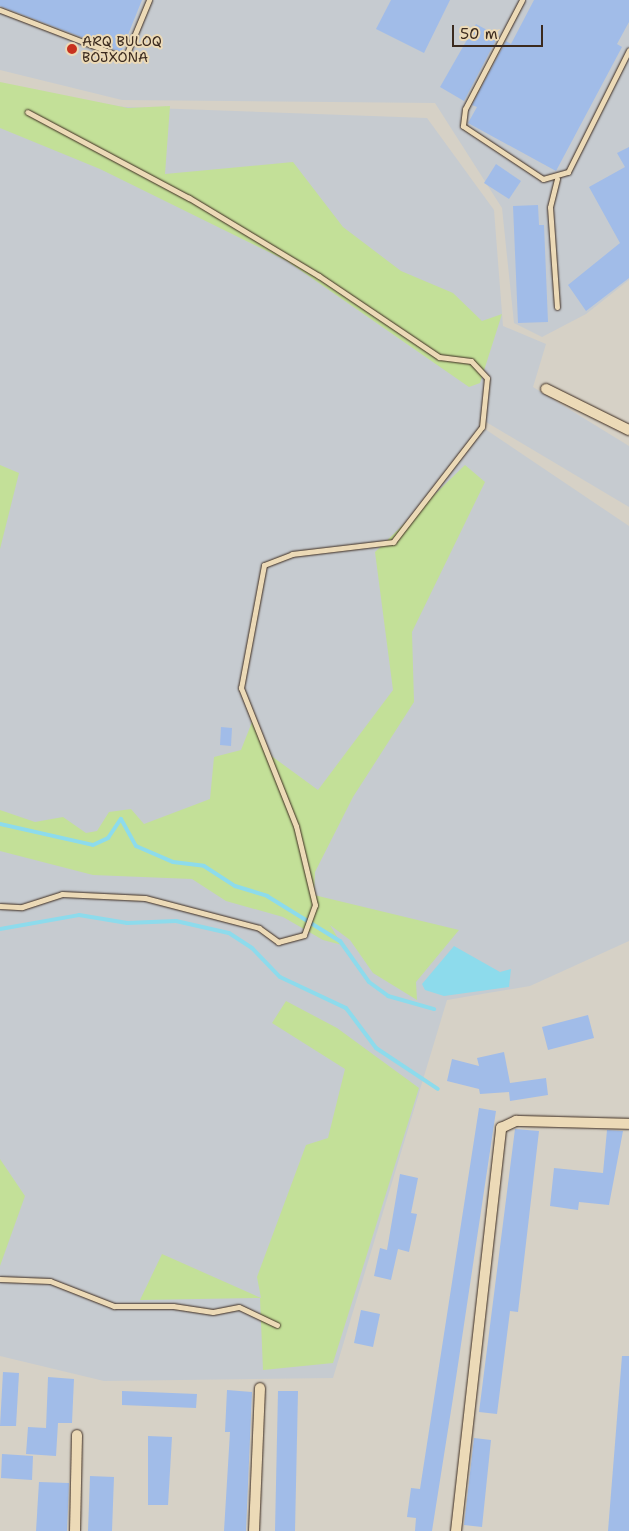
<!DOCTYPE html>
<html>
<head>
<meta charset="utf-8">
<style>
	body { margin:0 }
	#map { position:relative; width:629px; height:1531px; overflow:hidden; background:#d6d1c6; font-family:"Shantell Sans",sans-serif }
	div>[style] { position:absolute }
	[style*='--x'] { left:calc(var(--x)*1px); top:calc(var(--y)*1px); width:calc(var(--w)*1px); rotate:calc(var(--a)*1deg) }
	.built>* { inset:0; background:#c6cbd0 }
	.green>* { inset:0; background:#c3e098 }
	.water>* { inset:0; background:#8ddbec }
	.stream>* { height:4px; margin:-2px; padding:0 2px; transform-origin:2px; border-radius:2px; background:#8ddbec }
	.building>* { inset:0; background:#a1bce8 }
	.roads { filter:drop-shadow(0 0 1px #3b2a1e) drop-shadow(0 0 1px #3b2a1e) }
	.service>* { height:5px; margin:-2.5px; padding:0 2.5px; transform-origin:2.5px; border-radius:2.5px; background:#ecdab7 }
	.minor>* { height:10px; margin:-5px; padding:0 5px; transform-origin:5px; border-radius:5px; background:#ecdab7 }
	.dots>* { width:14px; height:14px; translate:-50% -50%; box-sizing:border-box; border:2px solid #ecdab7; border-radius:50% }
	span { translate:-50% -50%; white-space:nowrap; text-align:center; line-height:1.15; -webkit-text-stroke:4px #ecdab7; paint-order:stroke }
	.poi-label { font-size:14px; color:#3b2a1e }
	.left { translate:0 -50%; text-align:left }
	.scale { position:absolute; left:452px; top:25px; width:91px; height:22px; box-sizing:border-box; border:2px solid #3b2a1e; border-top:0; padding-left:6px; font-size:15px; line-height:18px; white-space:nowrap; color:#3b2a1e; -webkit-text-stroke:4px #ecdab7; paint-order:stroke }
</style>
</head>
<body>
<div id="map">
	<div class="built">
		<div style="clip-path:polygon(0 0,629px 0,629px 280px,586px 314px,542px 337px,514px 323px,502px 208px,435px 103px,122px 100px,0 70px)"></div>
		<div style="clip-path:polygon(0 89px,125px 107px,427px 118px,494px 210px,503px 326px,546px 344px,533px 387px,629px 446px,629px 507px,481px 419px,479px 425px,629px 526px,629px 941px,530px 986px,447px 1000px,333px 1378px,104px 1381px,0 1356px)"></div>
	</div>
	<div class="green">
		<div style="clip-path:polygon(0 82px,128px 108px,170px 106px,165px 174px,293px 162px,343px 227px,401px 271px,453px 293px,482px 321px,502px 314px,480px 383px,469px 387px,287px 261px,100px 169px,0 128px)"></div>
		<div style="clip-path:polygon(0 465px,19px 473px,0 549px)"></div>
		<div style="clip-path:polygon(465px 465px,485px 482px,412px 632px,414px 702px,353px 797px,315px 872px,314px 895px,459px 930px,416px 982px,417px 1000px,373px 973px,350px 940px,330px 925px,342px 945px,323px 940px,283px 917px,226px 901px,192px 879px,93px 875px,0 851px,0 810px,35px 822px,63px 817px,86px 833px,97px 831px,109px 812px,131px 809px,144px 824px,210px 799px,214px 757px,241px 750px,252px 722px,266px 752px,318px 790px,393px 690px,375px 552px)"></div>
		<div style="clip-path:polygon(286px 1001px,337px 1028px,419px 1088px,333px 1363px,263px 1370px,260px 1298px,140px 1300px,162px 1254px,261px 1298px,257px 1277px,306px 1145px,328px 1138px,345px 1069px,272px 1023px)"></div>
		<div style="clip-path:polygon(0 1159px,25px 1196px,0 1266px)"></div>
	</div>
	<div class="water">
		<div style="clip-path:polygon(454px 946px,500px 972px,511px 969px,509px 987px,444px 996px,425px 990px,422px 984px)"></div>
	</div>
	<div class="stream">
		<div style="--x:0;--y:824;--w:95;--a:12.7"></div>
		<div style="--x:93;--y:845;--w:17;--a:-25"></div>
		<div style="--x:108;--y:838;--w:23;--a:-56"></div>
		<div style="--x:121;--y:819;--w:31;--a:61"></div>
		<div style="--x:136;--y:846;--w:40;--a:23.4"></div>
		<div style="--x:173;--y:862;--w:31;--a:7"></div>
		<div style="--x:204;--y:866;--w:37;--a:33"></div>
		<div style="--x:235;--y:886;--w:34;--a:17"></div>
		<div style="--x:267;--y:896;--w:86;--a:31.7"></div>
		<div style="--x:340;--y:941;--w:50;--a:54.7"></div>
		<div style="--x:369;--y:982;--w:24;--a:36"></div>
		<div style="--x:388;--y:996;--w:48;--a:15.8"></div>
		<div style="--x:0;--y:929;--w:80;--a:-10"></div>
		<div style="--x:79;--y:915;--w:49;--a:9.5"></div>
		<div style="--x:127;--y:923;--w:49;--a:-2.3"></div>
		<div style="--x:176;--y:921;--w:54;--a:12.8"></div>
		<div style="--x:229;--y:933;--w:27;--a:33"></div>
		<div style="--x:252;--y:948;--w:40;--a:46"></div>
		<div style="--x:280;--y:977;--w:73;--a:25.2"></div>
		<div style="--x:346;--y:1008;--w:50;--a:53.1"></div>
		<div style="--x:376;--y:1048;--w:74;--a:33.5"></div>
	</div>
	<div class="building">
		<div style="clip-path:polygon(0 0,142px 0,121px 52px,0 6px)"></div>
		<div style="clip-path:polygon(391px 0,450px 0,424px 53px,376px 29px)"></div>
		<div style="clip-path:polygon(534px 0,629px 0,629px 22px,617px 44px,622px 47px,556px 171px,468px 123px,477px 107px,472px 105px,506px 41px,511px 44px)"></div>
		<div style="clip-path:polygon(476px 24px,498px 36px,464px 101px,440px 87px)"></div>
		<div style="clip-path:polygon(629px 147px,629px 278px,586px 311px,568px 285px,620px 243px,589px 187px,625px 167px,617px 153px)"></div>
		<div style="clip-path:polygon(496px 164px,521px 181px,509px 199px,484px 183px)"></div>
		<div style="clip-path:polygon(538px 205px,539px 225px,544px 225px,548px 322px,518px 323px,513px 206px)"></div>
		<div style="clip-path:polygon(221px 727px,232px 728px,231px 746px,220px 745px)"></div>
		<div style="clip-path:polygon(588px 1015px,594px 1038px,548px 1050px,542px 1027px)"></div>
		<div style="clip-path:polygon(504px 1052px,510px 1083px,546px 1078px,548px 1095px,510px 1101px,509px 1092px,480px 1094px,479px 1089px,447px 1081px,452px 1059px,479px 1066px,477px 1058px)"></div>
		<div style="clip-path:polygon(479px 1108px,496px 1111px,453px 1398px,432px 1531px,415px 1531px,416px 1518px,407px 1517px,411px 1488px,420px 1489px)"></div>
		<div style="clip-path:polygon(515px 1129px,539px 1131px,518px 1312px,510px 1311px,497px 1414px,479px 1412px)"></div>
		<div style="clip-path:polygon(607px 1130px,623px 1131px,609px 1205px,579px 1202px,578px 1210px,550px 1206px,554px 1168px,603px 1173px)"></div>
		<div style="clip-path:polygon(400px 1174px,418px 1178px,411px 1213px,417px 1214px,409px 1252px,398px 1249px,391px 1280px,374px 1276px,380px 1248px,387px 1250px)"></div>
		<div style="clip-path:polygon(361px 1310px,380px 1314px,373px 1347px,354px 1343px)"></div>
		<div style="clip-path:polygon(622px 1356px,629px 1356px,629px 1531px,608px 1531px)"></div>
		<div style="clip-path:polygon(3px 1372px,19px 1373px,16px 1426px,0 1426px)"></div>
		<div style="clip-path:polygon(48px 1377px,74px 1379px,72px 1423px,58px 1423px,56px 1456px,26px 1454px,28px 1427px,46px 1428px)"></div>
		<div style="clip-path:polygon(227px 1390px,252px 1392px,246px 1531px,224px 1531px,230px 1432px,225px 1432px)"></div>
		<div style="clip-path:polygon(122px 1391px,197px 1394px,196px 1408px,122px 1405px)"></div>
		<div style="clip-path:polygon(278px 1391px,298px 1391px,295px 1531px,275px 1531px)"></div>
		<div style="clip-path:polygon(148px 1436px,172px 1437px,168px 1505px,148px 1505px)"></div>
		<div style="clip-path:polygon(474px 1438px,491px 1440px,482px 1527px,464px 1525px)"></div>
		<div style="clip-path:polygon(2px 1454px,33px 1456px,32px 1480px,1px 1478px)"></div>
		<div style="clip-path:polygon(90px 1476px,114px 1477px,112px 1531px,88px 1531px)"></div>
		<div style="clip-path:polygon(39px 1482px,69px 1483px,67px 1531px,36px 1531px)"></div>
	</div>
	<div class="roads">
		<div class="service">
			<div style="--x:522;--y:0;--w:123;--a:117.6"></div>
			<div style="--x:465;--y:109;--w:17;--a:97"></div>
			<div style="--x:463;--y:126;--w:96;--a:33.5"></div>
			<div style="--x:543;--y:179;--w:26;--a:-16"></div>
			<div style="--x:568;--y:172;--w:136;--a:-63.4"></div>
			<div style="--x:0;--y:10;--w:134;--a:21"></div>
			<div style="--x:125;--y:58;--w:63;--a:-67.5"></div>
			<div style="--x:557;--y:307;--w:100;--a:-94"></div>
			<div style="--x:550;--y:207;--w:29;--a:-76"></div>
			<div style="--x:0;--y:906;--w:22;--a:3"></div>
			<div style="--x:22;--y:907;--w:42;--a:-18"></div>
			<div style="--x:62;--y:894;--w:83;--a:2.8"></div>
			<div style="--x:145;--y:898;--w:118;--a:14.7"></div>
			<div style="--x:259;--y:928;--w:24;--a:36"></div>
			<div style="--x:278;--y:942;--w:27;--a:-15"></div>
			<div style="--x:304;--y:935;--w:32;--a:-70"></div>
			<div style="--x:315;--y:905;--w:81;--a:-103.5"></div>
			<div style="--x:296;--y:826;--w:149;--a:-111.7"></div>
			<div style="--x:241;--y:688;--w:125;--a:-79.4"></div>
			<div style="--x:264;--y:565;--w:30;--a:-21"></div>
			<div style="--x:292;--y:554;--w:102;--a:-6.8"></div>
			<div style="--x:393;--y:542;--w:145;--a:-52.3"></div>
			<div style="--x:482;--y:427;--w:49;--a:-84.2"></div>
			<div style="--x:487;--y:378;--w:23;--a:-133"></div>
			<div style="--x:471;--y:361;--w:32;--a:-173"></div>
			<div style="--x:439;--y:357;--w:145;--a:-146"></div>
			<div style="--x:319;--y:276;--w:152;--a:-149"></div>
			<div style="--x:189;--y:198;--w:183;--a:-152"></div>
			<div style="--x:0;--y:1279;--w:50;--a:2.3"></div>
			<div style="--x:50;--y:1281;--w:69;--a:21.3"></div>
			<div style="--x:114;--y:1306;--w:59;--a:0"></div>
			<div style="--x:173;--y:1306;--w:40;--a:8.5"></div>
			<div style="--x:213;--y:1312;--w:26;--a:-11"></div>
			<div style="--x:239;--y:1307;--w:42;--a:25.3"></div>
		</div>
		<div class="minor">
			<div style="--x:546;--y:389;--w:93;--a:26.3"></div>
			<div style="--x:75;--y:1531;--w:96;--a:-88.8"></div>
			<div style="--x:254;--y:1531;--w:143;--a:-87.6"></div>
			<div style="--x:456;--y:1531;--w:406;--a:-83.6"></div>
			<div style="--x:501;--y:1128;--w:17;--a:-25"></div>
			<div style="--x:516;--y:1121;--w:113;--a:1.5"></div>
		</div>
	</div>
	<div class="dots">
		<div style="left:72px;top:49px;background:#c8321e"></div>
	</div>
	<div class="poi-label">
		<span class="left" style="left:82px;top:49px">ARQ BULOQ<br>BOJXONA</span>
	</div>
	<div class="scale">50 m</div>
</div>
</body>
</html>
